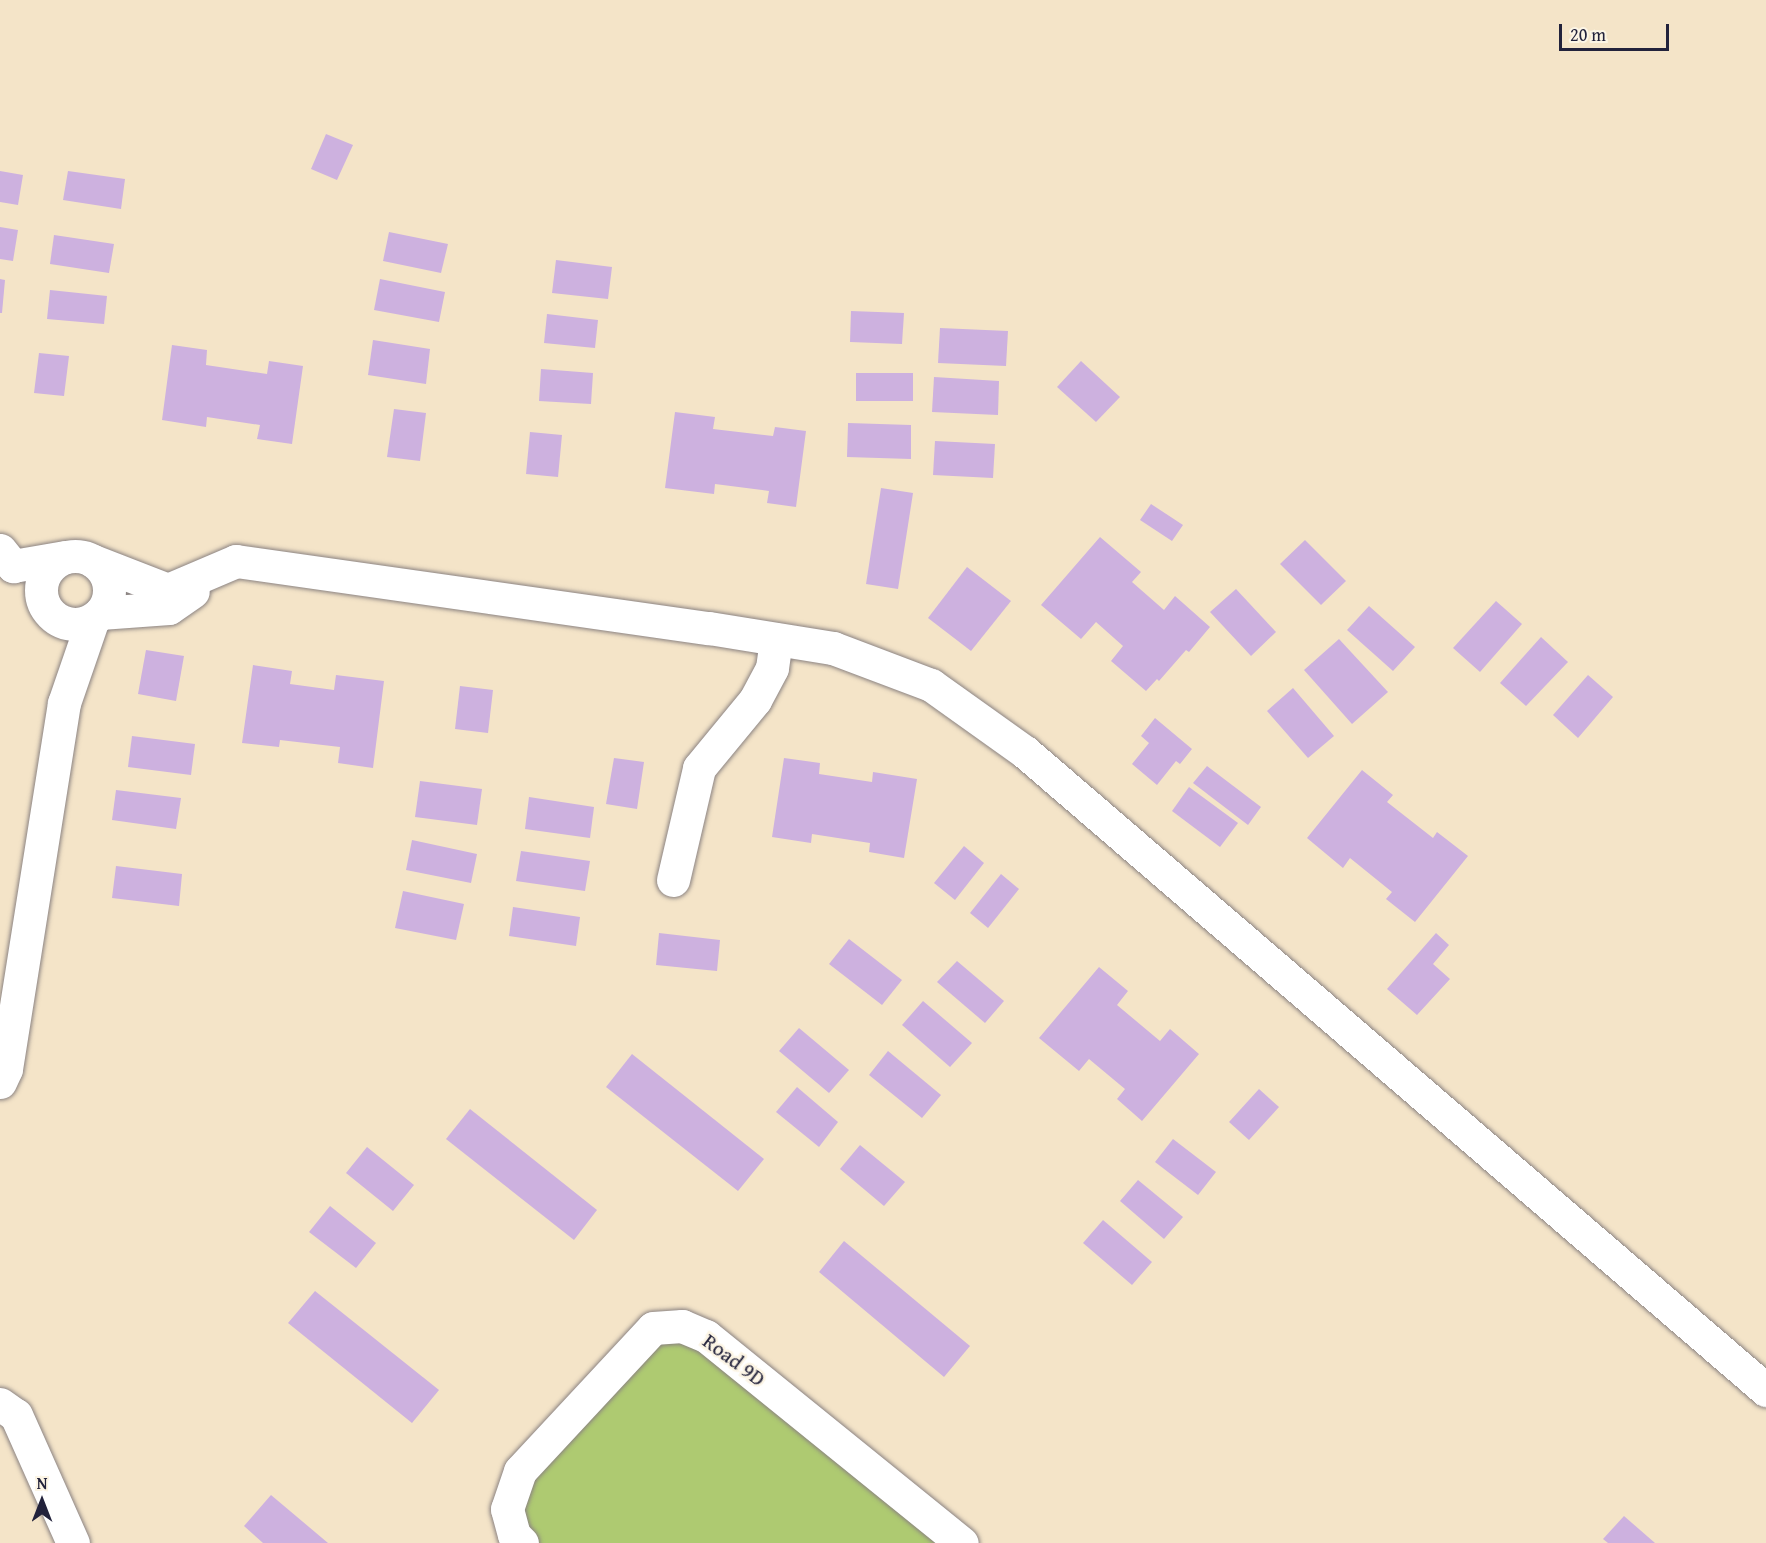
<!DOCTYPE html>
<html>
<head>
<meta charset="utf-8">
<style>
	body { margin:0 }
	#map { position:relative; width:1766px; height:1543px; overflow:hidden; background:#f4e4c8; font-family:"Gentium Book Plus",serif }
	div>[style] { position:absolute }
	[style*='--x'] { left:calc(var(--x)*1px); top:calc(var(--y)*1px); width:calc(var(--w)*1px); rotate:calc(var(--a)*1deg) }
	.green>* { inset:0; background:#aeca71 }
	.building>* { inset:0; background:#cdb1df }
	.roads { filter:drop-shadow(0 0 2px #8b8382) drop-shadow(0 0 2px #8b8382) }
	.minor>* { height:33px; margin:-16.5px; padding:0 16.5px; transform-origin:16.5px; border-radius:16.5px; background:#fff }
	.minor>.ring { margin:-16.5px; padding:0; box-sizing:content-box; background:none; border:33px solid #fff; border-radius:50% }
	span { translate:-50% -50%; white-space:nowrap; text-align:center; line-height:1.15; -webkit-text-stroke:5px #fcf5e5; paint-order:stroke }
	.street-label { font-size:21px; color:#22223b }
	.north { position:absolute; left:12px; top:1471px; width:60px; height:60px; -webkit-text-stroke:4px #fcf5e5; paint-order:stroke; rotate:0deg; font-size:16px; font-weight:700; line-height:24px; text-align:center; color:#22223b }
	.north::after { content:''; display:block; margin:auto; width:21px; height:27px; background:#22223b; clip-path:polygon(50% 0,100% 100%,50% 72%,0 100%) }
	.scale { position:absolute; left:1559px; top:24px; width:110px; height:27px; box-sizing:border-box; border:3px solid #22223b; border-top:0; padding-left:8px; font-size:18px; line-height:21px; white-space:nowrap; color:#22223b; -webkit-text-stroke:4px #fcf5e5; paint-order:stroke }
</style>
</head>
<body>
<div id="map">
	<div class="green">
		<div style="clip-path:polygon(671px 1340px,697px 1346px,946px 1543px,538px 1543px,530px 1535px,523px 1506px,527px 1483px,656px 1342px)"></div>
	</div>
	<div class="building">
		<div style="clip-path:polygon(326px 134px,353px 145px,337px 180px,311px 169px)"></div>
		<div style="clip-path:polygon(0 171px,23px 175px,18px 205px,0 202px)"></div>
		<div style="clip-path:polygon(68px 171px,125px 179px,121px 209px,63px 200px)"></div>
		<div style="clip-path:polygon(0 227px,18px 230px,13px 261px,0 259px)"></div>
		<div style="clip-path:polygon(389px 232px,448px 244px,441px 273px,383px 261px)"></div>
		<div style="clip-path:polygon(54px 235px,114px 244px,109px 273px,50px 264px)"></div>
		<div style="clip-path:polygon(556px 260px,612px 267px,608px 299px,552px 293px)"></div>
		<div style="clip-path:polygon(0 279px,5px 280px,2px 313px,0 313px)"></div>
		<div style="clip-path:polygon(380px 279px,445px 292px,439px 322px,374px 310px)"></div>
		<div style="clip-path:polygon(50px 290px,107px 296px,104px 324px,47px 319px)"></div>
		<div style="clip-path:polygon(851px 311px,904px 313px,902px 344px,850px 342px)"></div>
		<div style="clip-path:polygon(547px 314px,598px 320px,595px 348px,544px 343px)"></div>
		<div style="clip-path:polygon(940px 328px,1008px 331px,1006px 366px,938px 363px)"></div>
		<div style="clip-path:polygon(373px 340px,430px 349px,426px 384px,368px 375px)"></div>
		<div style="clip-path:polygon(172px 345px,207px 350px,206px 365px,267px 374px,269px 361px,303px 366px,292px 444px,257px 439px,260px 425px,207px 417px,206px 427px,162px 420px)"></div>
		<div style="clip-path:polygon(39px 353px,69px 356px,64px 396px,34px 393px)"></div>
		<div style="clip-path:polygon(1081px 361px,1120px 397px,1096px 422px,1057px 387px)"></div>
		<div style="clip-path:polygon(541px 369px,593px 373px,591px 404px,539px 401px)"></div>
		<div style="clip-path:polygon(856px 373px,913px 373px,913px 401px,856px 401px)"></div>
		<div style="clip-path:polygon(934px 377px,999px 381px,998px 415px,932px 412px)"></div>
		<div style="clip-path:polygon(394px 409px,426px 413px,420px 461px,387px 457px)"></div>
		<div style="clip-path:polygon(675px 412px,715px 417px,713px 429px,773px 436px,775px 427px,806px 431px,796px 507px,767px 503px,769px 491px,715px 484px,714px 494px,665px 488px)"></div>
		<div style="clip-path:polygon(848px 423px,911px 425px,911px 459px,847px 457px)"></div>
		<div style="clip-path:polygon(530px 432px,562px 435px,558px 477px,526px 474px)"></div>
		<div style="clip-path:polygon(935px 441px,995px 444px,993px 478px,933px 475px)"></div>
		<div style="clip-path:polygon(881px 488px,913px 493px,898px 589px,866px 584px)"></div>
		<div style="clip-path:polygon(1151px 504px,1183px 525px,1172px 541px,1140px 520px)"></div>
		<div style="clip-path:polygon(1100px 537px,1141px 572px,1132px 582px,1164px 610px,1175px 596px,1210px 627px,1189px 652px,1186px 650px,1159px 681px,1157px 679px,1146px 691px,1111px 661px,1123px 646px,1096px 622px,1081px 639px,1041px 605px)"></div>
		<div style="clip-path:polygon(1305px 540px,1346px 581px,1321px 605px,1280px 564px)"></div>
		<div style="clip-path:polygon(967px 567px,1011px 601px,971px 651px,928px 618px)"></div>
		<div style="clip-path:polygon(1236px 589px,1276px 632px,1251px 656px,1210px 612px)"></div>
		<div style="clip-path:polygon(1496px 601px,1522px 624px,1480px 672px,1453px 648px)"></div>
		<div style="clip-path:polygon(1369px 606px,1415px 647px,1393px 671px,1347px 630px)"></div>
		<div style="clip-path:polygon(1541px 637px,1568px 662px,1526px 706px,1500px 683px)"></div>
		<div style="clip-path:polygon(1339px 639px,1388px 692px,1352px 724px,1304px 670px)"></div>
		<div style="clip-path:polygon(146px 650px,184px 656px,176px 701px,138px 694px)"></div>
		<div style="clip-path:polygon(253px 665px,292px 671px,290px 684px,334px 690px,336px 675px,384px 681px,373px 768px,338px 763px,340px 747px,280px 740px,279px 747px,242px 743px)"></div>
		<div style="clip-path:polygon(1588px 675px,1613px 697px,1578px 738px,1553px 715px)"></div>
		<div style="clip-path:polygon(460px 686px,493px 690px,488px 733px,455px 729px)"></div>
		<div style="clip-path:polygon(1293px 688px,1334px 736px,1308px 758px,1267px 711px)"></div>
		<div style="clip-path:polygon(1155px 718px,1192px 749px,1180px 764px,1176px 761px,1157px 785px,1132px 764px,1149px 743px,1141px 736px)"></div>
		<div style="clip-path:polygon(132px 736px,195px 744px,191px 775px,128px 767px)"></div>
		<div style="clip-path:polygon(614px 758px,644px 762px,637px 809px,606px 804px)"></div>
		<div style="clip-path:polygon(784px 758px,820px 763px,819px 774px,872px 782px,873px 772px,917px 779px,904px 858px,869px 852px,870px 843px,812px 834px,811px 843px,772px 837px)"></div>
		<div style="clip-path:polygon(1207px 766px,1261px 807px,1248px 825px,1193px 783px)"></div>
		<div style="clip-path:polygon(1362px 770px,1393px 795px,1387px 802px,1433px 838px,1437px 832px,1468px 856px,1415px 922px,1386px 899px,1392px 892px,1350px 858px,1343px 868px,1307px 838px)"></div>
		<div style="clip-path:polygon(420px 781px,482px 789px,477px 825px,415px 817px)"></div>
		<div style="clip-path:polygon(1189px 787px,1238px 823px,1220px 847px,1172px 811px)"></div>
		<div style="clip-path:polygon(116px 790px,181px 798px,176px 829px,112px 820px)"></div>
		<div style="clip-path:polygon(529px 797px,594px 807px,590px 838px,525px 829px)"></div>
		<div style="clip-path:polygon(412px 840px,477px 854px,471px 883px,406px 870px)"></div>
		<div style="clip-path:polygon(964px 846px,984px 863px,955px 900px,934px 883px)"></div>
		<div style="clip-path:polygon(521px 851px,590px 861px,585px 891px,516px 881px)"></div>
		<div style="clip-path:polygon(116px 866px,182px 874px,179px 906px,112px 898px)"></div>
		<div style="clip-path:polygon(1001px 874px,1019px 889px,988px 928px,970px 913px)"></div>
		<div style="clip-path:polygon(403px 891px,464px 904px,456px 940px,395px 928px)"></div>
		<div style="clip-path:polygon(513px 907px,580px 917px,576px 946px,509px 936px)"></div>
		<div style="clip-path:polygon(659px 933px,720px 940px,717px 971px,656px 965px)"></div>
		<div style="clip-path:polygon(1436px 933px,1449px 945px,1433px 964px,1450px 979px,1417px 1015px,1387px 989px)"></div>
		<div style="clip-path:polygon(849px 939px,902px 980px,882px 1005px,829px 964px)"></div>
		<div style="clip-path:polygon(957px 961px,1004px 1001px,985px 1023px,937px 982px)"></div>
		<div style="clip-path:polygon(1099px 967px,1128px 991px,1117px 1005px,1160px 1041px,1170px 1029px,1199px 1054px,1142px 1121px,1117px 1099px,1125px 1089px,1089px 1059px,1079px 1071px,1039px 1038px)"></div>
		<div style="clip-path:polygon(923px 1001px,972px 1043px,950px 1067px,902px 1025px)"></div>
		<div style="clip-path:polygon(799px 1028px,849px 1070px,829px 1093px,779px 1051px)"></div>
		<div style="clip-path:polygon(888px 1051px,941px 1095px,922px 1118px,869px 1075px)"></div>
		<div style="clip-path:polygon(632px 1054px,764px 1159px,738px 1191px,606px 1087px)"></div>
		<div style="clip-path:polygon(797px 1087px,838px 1122px,819px 1147px,776px 1112px)"></div>
		<div style="clip-path:polygon(1259px 1089px,1279px 1107px,1249px 1140px,1229px 1122px)"></div>
		<div style="clip-path:polygon(470px 1109px,597px 1210px,574px 1240px,446px 1139px)"></div>
		<div style="clip-path:polygon(1173px 1139px,1216px 1172px,1198px 1195px,1155px 1162px)"></div>
		<div style="clip-path:polygon(860px 1145px,905px 1182px,884px 1206px,840px 1169px)"></div>
		<div style="clip-path:polygon(367px 1147px,414px 1185px,393px 1211px,346px 1173px)"></div>
		<div style="clip-path:polygon(1138px 1180px,1183px 1217px,1164px 1239px,1120px 1201px)"></div>
		<div style="clip-path:polygon(330px 1206px,376px 1243px,356px 1268px,309px 1232px)"></div>
		<div style="clip-path:polygon(1103px 1220px,1152px 1262px,1132px 1285px,1083px 1243px)"></div>
		<div style="clip-path:polygon(844px 1241px,970px 1346px,944px 1377px,819px 1272px)"></div>
		<div style="clip-path:polygon(315px 1291px,439px 1390px,412px 1423px,288px 1323px)"></div>
		<div style="clip-path:polygon(271px 1495px,328px 1543px,263px 1543px,244px 1526px)"></div>
		<div style="clip-path:polygon(1624px 1516px,1655px 1543px,1608px 1543px,1603px 1539px)"></div>
	</div>
	<div class="roads">
		<div class="minor">
			<div style="--x:0;--y:550;--w:21;--a:51"></div>
			<div style="--x:13;--y:566;--w:53;--a:-9.8"></div>
			<div class="ring" style="left:41px;top:556px;width:35px;height:35px"></div>
			<div style="--x:93;--y:561;--w:80;--a:21.1"></div>
			<div style="--x:168;--y:590;--w:74;--a:-23.1"></div>
			<div style="--x:236;--y:561;--w:478;--a:8.1"></div>
			<div style="--x:709;--y:628;--w:126;--a:9.2"></div>
			<div style="--x:833;--y:648;--w:105;--a:20.7"></div>
			<div style="--x:931;--y:685;--w:115;--a:35.5"></div>
			<div style="--x:1025;--y:752;--w:978;--a:40.73"></div>
			<div style="--x:100;--y:613;--w:69;--a:-4.1"></div>
			<div style="--x:169;--y:608;--w:29;--a:-35"></div>
			<div style="--x:673;--y:880;--w:115;--a:-76.9"></div>
			<div style="--x:699;--y:768;--w:88;--a:-50.5"></div>
			<div style="--x:755;--y:700;--w:36;--a:-62"></div>
			<div style="--x:772;--y:668;--w:29;--a:-82"></div>
			<div style="--x:0;--y:1082;--w:14;--a:-65"></div>
			<div style="--x:6;--y:1069;--w:371;--a:-81"></div>
			<div style="--x:64;--y:703;--w:89;--a:-71"></div>
			<div style="--x:0;--y:1404;--w:19;--a:35"></div>
			<div style="--x:16;--y:1415;--w:140;--a:66"></div>
			<div style="--x:522;--y:1543;--w:11;--a:-135"></div>
			<div style="--x:514;--y:1535;--w:27;--a:-105"></div>
			<div style="--x:507;--y:1509;--w:40;--a:-71.1"></div>
			<div style="--x:520;--y:1471;--w:195;--a:-47.1"></div>
			<div style="--x:653;--y:1328;--w:29;--a:-4"></div>
			<div style="--x:682;--y:1326;--w:26;--a:23"></div>
			<div style="--x:706;--y:1336;--w:329;--a:39"></div>
		</div>
	</div>
	<div class="street-label">
		<span style="left:734px;top:1360px;rotate:37deg">Road 9D</span>
	</div>
	<div class="north">N</div>
	<div class="scale">20 m</div>
</div>
</body>
</html>
